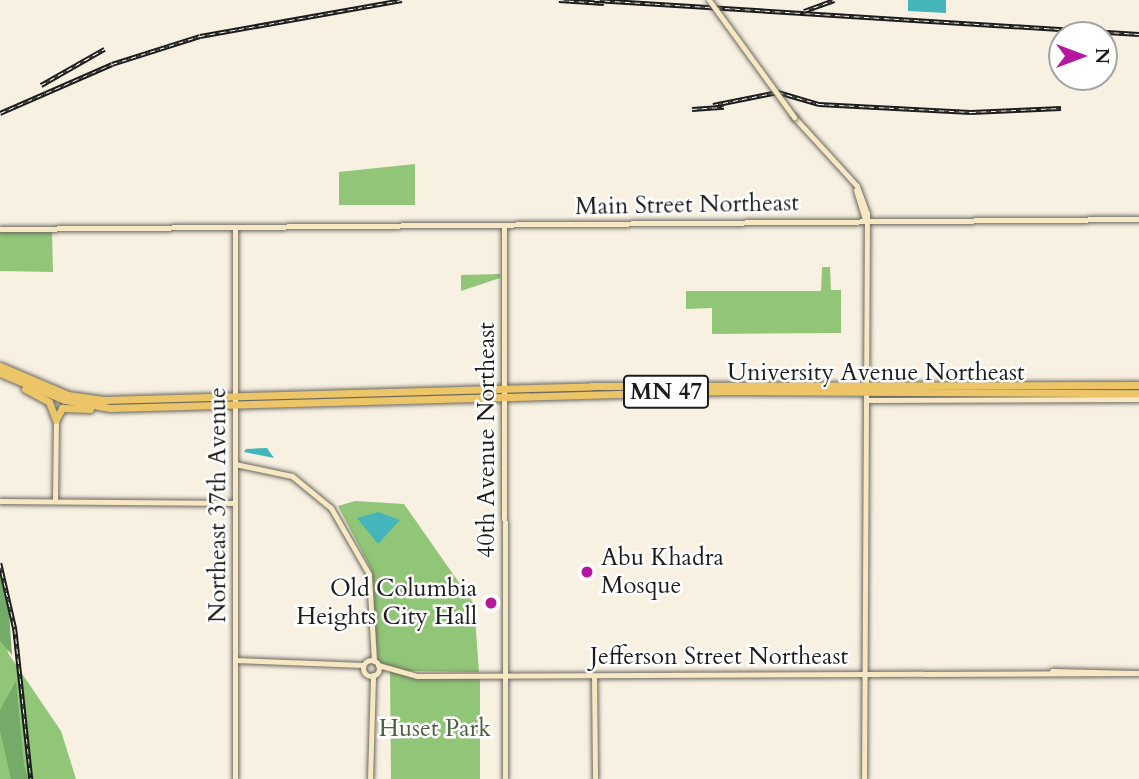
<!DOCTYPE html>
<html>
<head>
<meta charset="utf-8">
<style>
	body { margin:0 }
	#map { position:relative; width:1139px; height:779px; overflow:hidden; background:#f8f1e2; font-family:Cardo,serif }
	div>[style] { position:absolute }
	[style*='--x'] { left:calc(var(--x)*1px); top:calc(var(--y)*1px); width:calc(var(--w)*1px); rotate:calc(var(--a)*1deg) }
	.green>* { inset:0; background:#91c678 }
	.forest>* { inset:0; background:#74ab68 }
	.water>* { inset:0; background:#45b5bc }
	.roads { filter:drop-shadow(0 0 2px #696761) drop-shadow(0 0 2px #696761) }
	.secondary>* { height:5px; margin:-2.5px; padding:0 2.5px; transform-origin:2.5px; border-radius:2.5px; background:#f7e8c3 }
	.secondary>.ring { margin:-2.5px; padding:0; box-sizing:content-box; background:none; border:5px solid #f7e8c3; border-radius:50% }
	.primary>* { height:7px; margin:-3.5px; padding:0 3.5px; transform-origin:3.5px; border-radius:3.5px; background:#ecc569 }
	.rail>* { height:4.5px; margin-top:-2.25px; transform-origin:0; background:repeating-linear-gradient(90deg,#fff 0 5px,#1c1c1c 0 10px); box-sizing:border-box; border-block:2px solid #1c1c1c }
	.bridges { filter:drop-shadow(0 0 2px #696761) drop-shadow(0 0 2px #696761) }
	.secondary-bridge>* { height:5px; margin:-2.5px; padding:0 2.5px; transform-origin:2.5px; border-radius:2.5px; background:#f7e8c3 }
	.dots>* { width:19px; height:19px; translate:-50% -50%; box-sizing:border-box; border:4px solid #fff; border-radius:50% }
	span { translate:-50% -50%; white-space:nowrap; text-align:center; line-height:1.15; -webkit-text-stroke:5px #fff; paint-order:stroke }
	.shield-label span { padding:2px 5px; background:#fff; border:2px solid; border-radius:5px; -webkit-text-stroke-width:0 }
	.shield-label { font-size:23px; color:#1c1c1c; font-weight:700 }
	.street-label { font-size:24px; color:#1c1c1c }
	.poi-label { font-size:24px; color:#1c1c1c }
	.left { translate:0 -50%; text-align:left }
	.right { translate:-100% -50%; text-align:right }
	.park-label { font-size:24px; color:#4b6041 }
	.north { position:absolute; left:1048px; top:21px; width:70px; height:70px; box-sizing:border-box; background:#fff; border:2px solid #a4a4a4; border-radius:50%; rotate:90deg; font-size:19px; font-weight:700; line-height:28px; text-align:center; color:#1c1c1c }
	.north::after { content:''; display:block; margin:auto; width:24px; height:32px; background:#b5179e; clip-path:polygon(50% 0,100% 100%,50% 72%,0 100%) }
</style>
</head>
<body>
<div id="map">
	<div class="green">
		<div style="clip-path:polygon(415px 164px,415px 205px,339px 205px,339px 172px)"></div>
		<div style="clip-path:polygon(0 232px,52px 232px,53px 272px,0 271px)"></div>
		<div style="clip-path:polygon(822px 267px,830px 267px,831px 290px,841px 290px,841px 333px,712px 334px,712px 308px,686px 309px,686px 291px,821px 291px)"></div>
		<div style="clip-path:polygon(500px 274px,500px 278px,461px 291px,461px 275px)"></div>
		<div style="clip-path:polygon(355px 501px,404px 504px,474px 604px,479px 672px,407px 671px,378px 664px,371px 569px,338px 506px)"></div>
		<div style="clip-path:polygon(0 602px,8px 653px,61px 731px,76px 779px,0 779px)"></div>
		<div style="clip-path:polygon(390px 671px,418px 679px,480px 679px,480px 779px,391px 779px)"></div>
	</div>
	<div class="forest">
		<div style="clip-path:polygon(0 574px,9px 611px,12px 655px,0 641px)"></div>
		<div style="clip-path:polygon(16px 681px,24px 765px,28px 779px,11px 779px,0 731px,0 710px)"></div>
	</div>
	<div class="water">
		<div style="clip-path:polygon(908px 0,946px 0,946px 13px,908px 11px)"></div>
		<div style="clip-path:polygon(267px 448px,274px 458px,244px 452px,246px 449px)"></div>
		<div style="clip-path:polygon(378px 512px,400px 520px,378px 544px,357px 518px)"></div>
	</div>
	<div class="roads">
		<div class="secondary">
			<div style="--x:794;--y:117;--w:93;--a:47.6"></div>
			<div style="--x:857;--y:186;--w:29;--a:70"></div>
			<div style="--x:867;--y:213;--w:566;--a:90.3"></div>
			<div style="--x:856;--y:190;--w:28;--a:73"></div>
			<div style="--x:504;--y:226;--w:553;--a:89.9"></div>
			<div style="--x:0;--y:229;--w:1139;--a:-0.5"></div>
			<div style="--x:235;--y:230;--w:549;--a:90"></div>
			<div style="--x:866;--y:400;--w:273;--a:-0.2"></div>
			<div style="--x:235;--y:464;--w:58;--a:11.9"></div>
			<div style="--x:292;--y:476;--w:50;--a:39.4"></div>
			<div style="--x:331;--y:508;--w:76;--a:60.1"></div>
			<div style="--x:369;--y:574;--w:87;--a:86.7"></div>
			<div style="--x:0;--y:501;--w:235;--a:0.5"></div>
			<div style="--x:55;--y:501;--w:81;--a:-89.3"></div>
			<div style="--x:235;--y:660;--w:128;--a:2.2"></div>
			<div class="ring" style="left:363px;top:660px;width:11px;height:11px"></div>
			<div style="--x:378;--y:665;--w:41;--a:15.8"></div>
			<div style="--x:417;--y:676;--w:722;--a:-0.24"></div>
			<div style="--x:1052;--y:671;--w:83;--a:1.4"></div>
			<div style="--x:594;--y:676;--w:103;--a:89.4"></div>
			<div style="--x:370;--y:779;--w:104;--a:-88.3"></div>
		</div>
		<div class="primary">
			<div style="--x:0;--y:366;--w:74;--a:23.1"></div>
			<div style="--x:68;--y:395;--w:36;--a:8"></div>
			<div style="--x:104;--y:400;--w:487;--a:-1.6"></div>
			<div style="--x:591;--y:386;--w:548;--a:-0.1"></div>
			<div style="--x:0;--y:373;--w:70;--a:22.6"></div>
			<div style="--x:65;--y:400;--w:46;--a:10.1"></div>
			<div style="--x:110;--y:408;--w:616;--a:-1.58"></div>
			<div style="--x:726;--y:391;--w:413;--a:0.3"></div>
			<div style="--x:25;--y:389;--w:27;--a:28"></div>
			<div style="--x:49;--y:402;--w:19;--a:69"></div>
			<div style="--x:56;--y:419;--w:13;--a:-61"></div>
			<div style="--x:62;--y:408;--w:28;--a:2"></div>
		</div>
	</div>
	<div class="rail">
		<div style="--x:559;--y:0;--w:45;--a:3.8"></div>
		<div style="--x:595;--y:0;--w:545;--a:3.58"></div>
		<div style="--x:804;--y:11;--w:32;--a:-20"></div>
		<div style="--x:41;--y:85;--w:73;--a:-29.7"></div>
		<div style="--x:713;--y:105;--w:66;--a:-11.3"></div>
		<div style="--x:778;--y:92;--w:43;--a:16.3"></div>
		<div style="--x:819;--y:104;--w:152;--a:3"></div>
		<div style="--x:971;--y:112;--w:90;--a:-2.5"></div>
		<div style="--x:692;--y:109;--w:32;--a:-4"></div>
		<div style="--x:0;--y:113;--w:122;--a:-23.6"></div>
		<div style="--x:112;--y:64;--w:92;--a:-17.7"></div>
		<div style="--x:200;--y:36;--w:205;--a:-10.1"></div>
		<div style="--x:0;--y:563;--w:68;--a:77.2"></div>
		<div style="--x:15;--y:629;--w:151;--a:83.9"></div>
	</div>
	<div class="bridges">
		<div class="secondary-bridge">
			<div style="--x:709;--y:0;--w:145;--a:54"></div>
		</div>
	</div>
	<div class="dots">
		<div style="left:587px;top:572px;background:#b5179e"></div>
		<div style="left:491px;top:603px;background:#b5179e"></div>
	</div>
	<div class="shield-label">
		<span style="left:666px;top:392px">MN 47</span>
	</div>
	<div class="street-label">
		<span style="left:687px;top:205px;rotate:-1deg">Main Street Northeast</span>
		<span style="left:876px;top:373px">University Avenue Northeast</span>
		<span style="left:487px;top:440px;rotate:-90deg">40th Avenue Northeast</span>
		<span style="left:218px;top:505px;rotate:-90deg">Northeast 37th Avenue</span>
		<span style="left:719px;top:657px">Jefferson Street Northeast</span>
	</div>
	<div class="poi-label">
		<span class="left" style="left:601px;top:572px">Abu Khadra<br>Mosque</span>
		<span class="right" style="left:477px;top:603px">Old Columbia<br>Heights City Hall</span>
	</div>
	<div class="park-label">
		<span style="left:435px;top:729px">Huset Park</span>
	</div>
	<div class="north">N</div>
</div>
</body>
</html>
